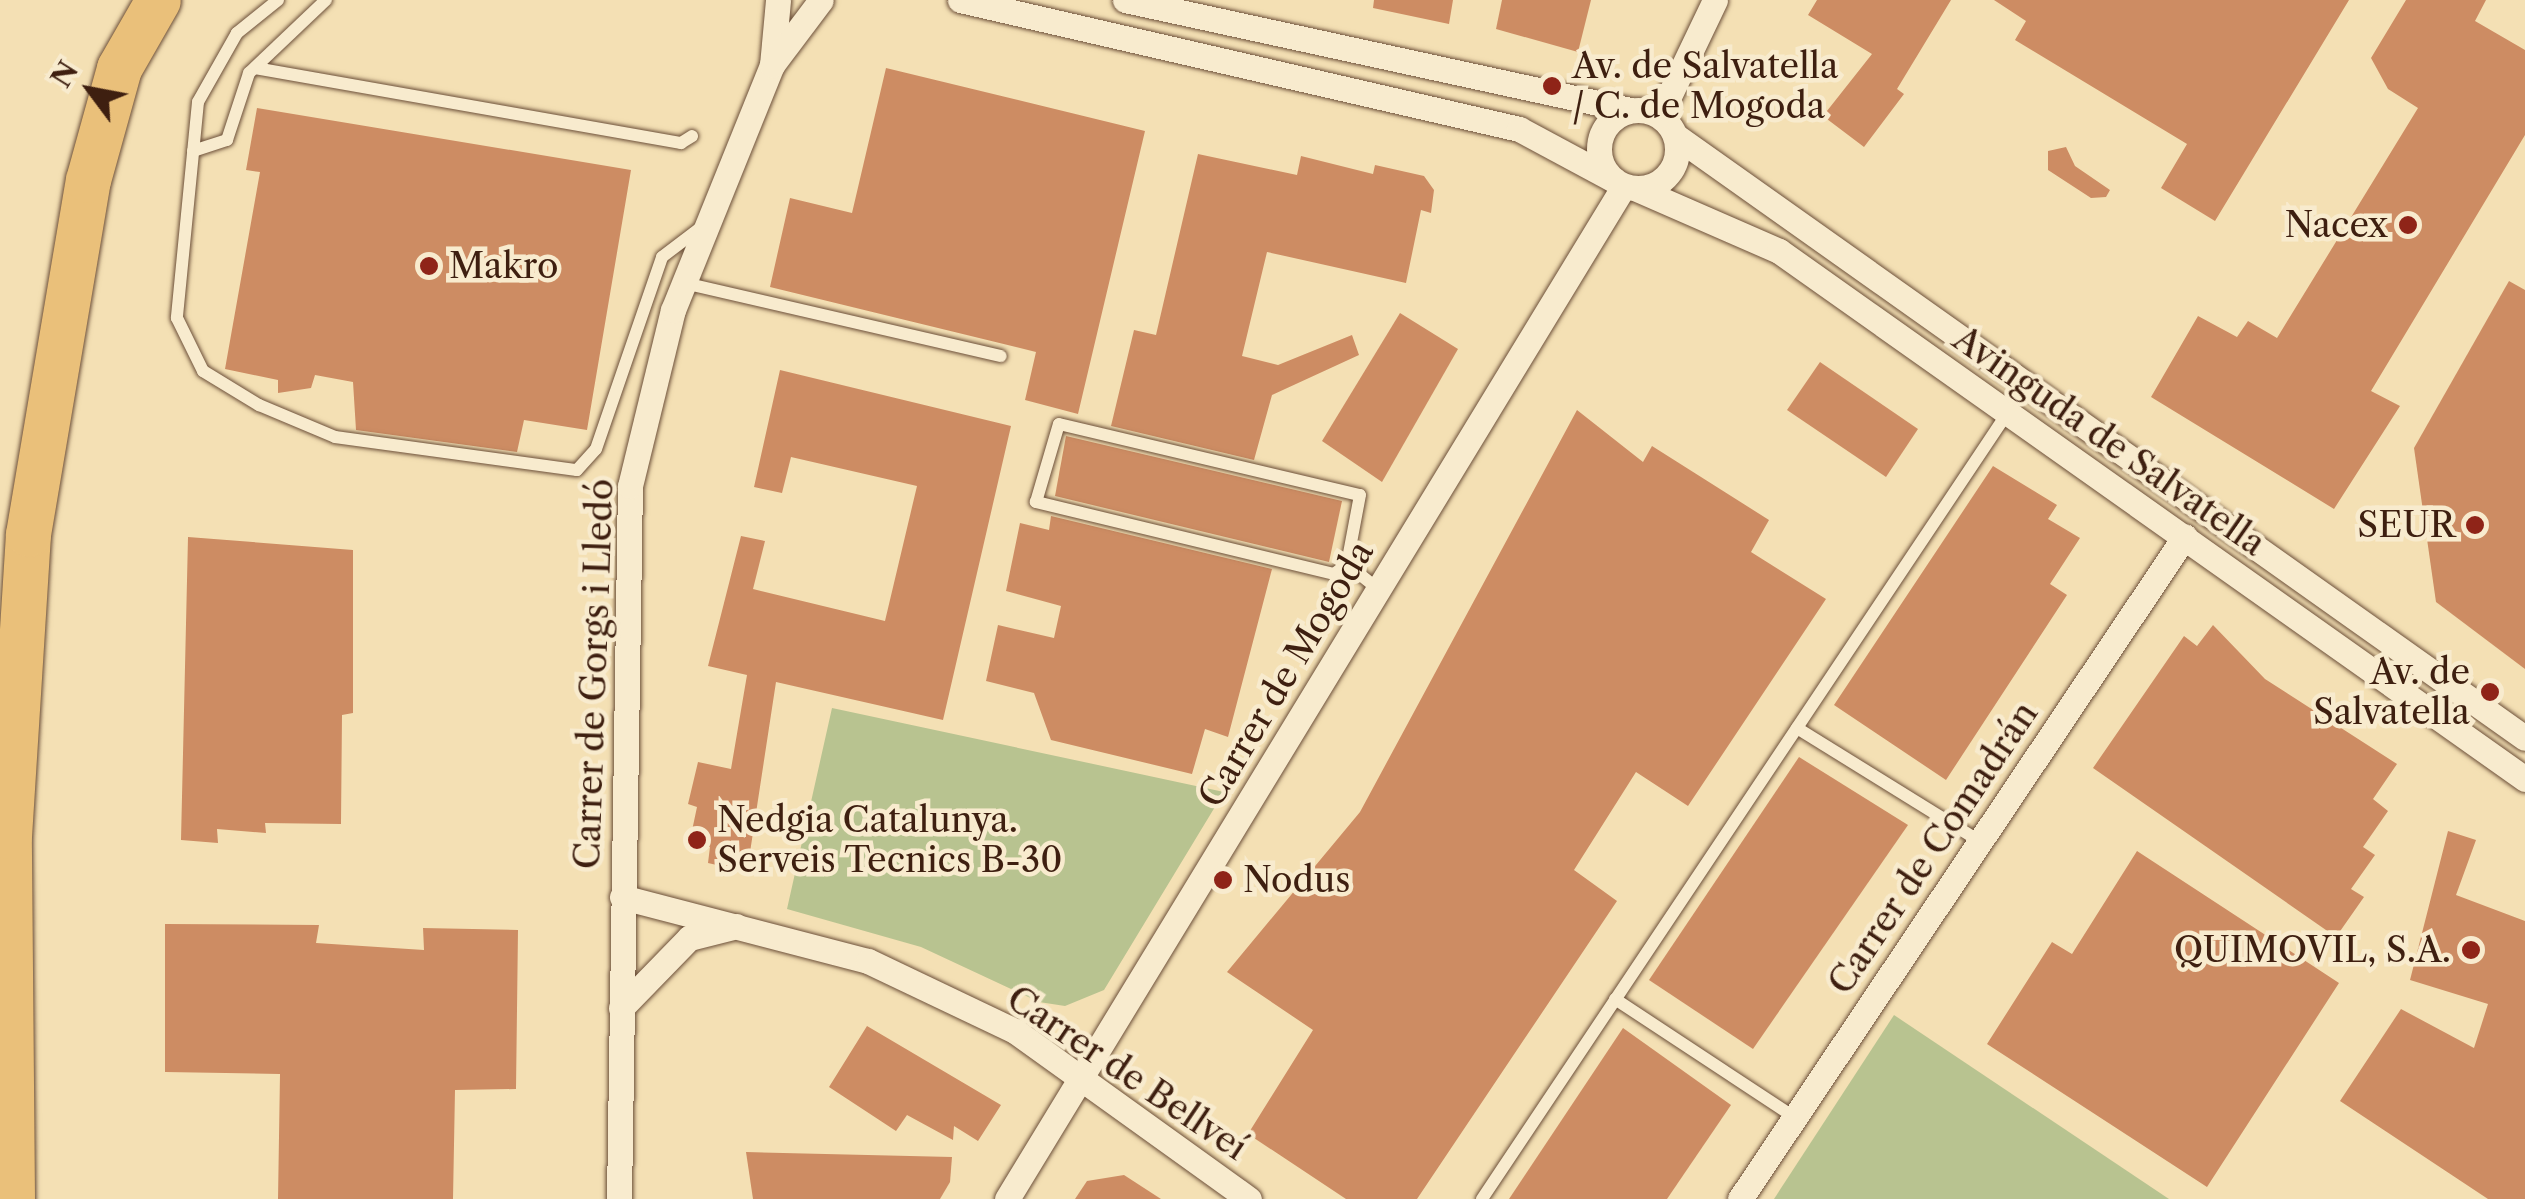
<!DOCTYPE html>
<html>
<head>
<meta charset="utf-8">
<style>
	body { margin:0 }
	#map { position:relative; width:2525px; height:1199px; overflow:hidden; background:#f4e0b4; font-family:"Libre Caslon Text",serif }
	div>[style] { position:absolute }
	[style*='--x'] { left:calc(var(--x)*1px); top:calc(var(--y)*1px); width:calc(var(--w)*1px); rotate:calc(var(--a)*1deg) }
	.green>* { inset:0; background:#b8c390 }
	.building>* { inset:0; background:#cd8c63 }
	.roads { filter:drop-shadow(0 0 2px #6c4f39) drop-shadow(0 0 2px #6c4f39) }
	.lane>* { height:12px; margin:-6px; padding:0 6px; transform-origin:6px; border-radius:6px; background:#f8ebce }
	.street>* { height:25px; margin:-12.5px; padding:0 12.5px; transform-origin:12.5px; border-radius:12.5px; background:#f8ebce }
	.street>.ring { margin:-12.5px; padding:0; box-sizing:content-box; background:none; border:25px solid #f8ebce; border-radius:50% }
	.highway>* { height:45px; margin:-22.5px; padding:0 22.5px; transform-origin:22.5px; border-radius:22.5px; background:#eac07a }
	.dots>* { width:28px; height:28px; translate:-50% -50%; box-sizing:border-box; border:5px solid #f8ebce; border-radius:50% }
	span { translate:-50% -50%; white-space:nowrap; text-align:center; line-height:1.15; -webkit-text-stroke:9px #f8ebce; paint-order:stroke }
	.poi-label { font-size:35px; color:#3e1f10 }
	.left { translate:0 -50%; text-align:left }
	.right { translate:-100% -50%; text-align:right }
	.street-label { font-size:35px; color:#3e1f10 }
	.north { position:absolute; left:40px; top:40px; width:100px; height:100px; -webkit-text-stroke:8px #f8ebce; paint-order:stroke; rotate:302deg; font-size:28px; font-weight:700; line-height:40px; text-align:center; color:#3e1f10 }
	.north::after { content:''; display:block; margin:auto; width:35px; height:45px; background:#3e1f10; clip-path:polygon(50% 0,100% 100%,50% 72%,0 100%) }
</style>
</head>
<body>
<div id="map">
	<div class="green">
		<div style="clip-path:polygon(832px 708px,1224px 792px,1104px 990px,1065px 1006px,1039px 1002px,921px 947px,787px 909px)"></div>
		<div style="clip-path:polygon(1894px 1015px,2169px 1199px,1774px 1199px)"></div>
	</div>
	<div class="building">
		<div style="clip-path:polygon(1374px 0,1453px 0,1449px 24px,1373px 8px)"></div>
		<div style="clip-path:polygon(1502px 0,1591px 0,1578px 52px,1496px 29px)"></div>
		<div style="clip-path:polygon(1817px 0,1951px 0,1897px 89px,1904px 94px,1864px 147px,1823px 116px,1872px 54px,1808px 15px)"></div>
		<div style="clip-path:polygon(1994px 0,2349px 0,2215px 221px,2161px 188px,2187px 144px,2015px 40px,2026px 21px)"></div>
		<div style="clip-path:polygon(2406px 0,2486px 0,2475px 21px,2525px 50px,2525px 135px,2371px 391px,2400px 406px,2334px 509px,2151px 397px,2198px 316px,2237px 337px,2248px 321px,2277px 338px,2418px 108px,2388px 89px,2371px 58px)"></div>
		<div style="clip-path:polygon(886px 68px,1145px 131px,1078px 414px,1025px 400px,1036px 352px,770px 287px,790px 198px,852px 213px)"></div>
		<div style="clip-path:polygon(257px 108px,631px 170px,587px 430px,524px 420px,517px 452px,356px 430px,353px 382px,315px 375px,311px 388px,278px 393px,278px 380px,225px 369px,260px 172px,246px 170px)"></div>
		<div style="clip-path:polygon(2066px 147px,2075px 166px,2110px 190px,2106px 197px,2091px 198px,2048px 170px,2048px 151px)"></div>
		<div style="clip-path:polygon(1198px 154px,1297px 175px,1301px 156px,1373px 174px,1375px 165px,1424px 176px,1434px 190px,1431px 213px,1421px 210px,1406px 283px,1267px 252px,1242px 356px,1278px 365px,1352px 335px,1359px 355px,1272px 395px,1254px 460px,1111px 426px,1134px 330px,1156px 335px)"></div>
		<div style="clip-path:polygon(2509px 281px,2525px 290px,2525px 669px,2436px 602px,2414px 448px)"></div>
		<div style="clip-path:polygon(1400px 313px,1458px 349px,1382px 482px,1322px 441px)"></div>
		<div style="clip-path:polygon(1820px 362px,1918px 429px,1886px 477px,1787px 410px)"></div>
		<div style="clip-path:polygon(780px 370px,1011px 426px,943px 720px,776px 682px,747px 872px,708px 863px,710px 847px,690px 840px,697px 807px,688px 804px,698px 762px,731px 769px,747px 675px,708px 666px,741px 536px,765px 541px,753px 589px,885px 621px,917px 486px,791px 457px,782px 493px,754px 487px)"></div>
		<div style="clip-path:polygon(1577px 410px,1643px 462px,1652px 446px,1769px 520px,1751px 552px,1826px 599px,1688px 806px,1636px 772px,1574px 870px,1617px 901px,1417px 1199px,1346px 1199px,1248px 1134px,1313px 1030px,1227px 972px,1360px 812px)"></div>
		<div style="clip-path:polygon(1066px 436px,1342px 501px,1329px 562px,1055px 496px)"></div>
		<div style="clip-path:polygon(1993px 466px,2057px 505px,2048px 519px,2080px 538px,2050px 584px,2067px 595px,1946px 780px,1834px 705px)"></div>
		<div style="clip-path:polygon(1051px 516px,1272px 569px,1228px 737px,1205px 729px,1192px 774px,1051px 740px,1034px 693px,986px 681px,998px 625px,1054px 638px,1061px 606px,1006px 591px,1020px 523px,1049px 530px)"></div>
		<div style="clip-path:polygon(188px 537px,353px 550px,353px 713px,342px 715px,341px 824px,265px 823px,266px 833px,217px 829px,218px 843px,181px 840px)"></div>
		<div style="clip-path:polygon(2213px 625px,2265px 679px,2397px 764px,2373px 799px,2388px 811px,2363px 847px,2375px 855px,2351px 889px,2364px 897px,2336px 937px,2093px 768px,2184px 636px,2197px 646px)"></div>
		<div style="clip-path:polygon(1799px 757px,1908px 825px,1753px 1049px,1649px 980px)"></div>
		<div style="clip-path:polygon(2448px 831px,2476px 840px,2456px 895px,2525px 921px,2525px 1199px,2488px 1199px,2340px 1101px,2401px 1009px,2474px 1048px,2488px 1004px,2410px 980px)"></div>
		<div style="clip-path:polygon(2137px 851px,2339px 983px,2207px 1187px,1987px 1044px,2052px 942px,2072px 954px)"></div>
		<div style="clip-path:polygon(165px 924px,319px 925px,316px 943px,424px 950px,423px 928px,518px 930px,516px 1089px,455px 1090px,453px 1199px,278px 1199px,280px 1074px,165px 1072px)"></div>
		<div style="clip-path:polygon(867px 1026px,1001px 1105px,978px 1141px,954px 1126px,953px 1140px,907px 1115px,896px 1131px,829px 1087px)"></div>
		<div style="clip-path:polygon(1623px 1028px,1731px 1105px,1667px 1199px,1509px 1199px)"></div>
		<div style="clip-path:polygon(746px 1152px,952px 1157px,950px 1182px,940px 1199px,753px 1199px)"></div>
		<div style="clip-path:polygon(1124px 1175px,1161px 1199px,1075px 1199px,1087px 1181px)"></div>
	</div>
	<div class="roads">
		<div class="lane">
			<div style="--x:278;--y:0;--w:53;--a:141.2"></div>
			<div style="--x:237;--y:33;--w:79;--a:119.5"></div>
			<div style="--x:198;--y:102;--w:217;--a:95.6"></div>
			<div style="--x:177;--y:318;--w:59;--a:63.9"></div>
			<div style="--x:203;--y:371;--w:66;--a:31.3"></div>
			<div style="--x:259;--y:405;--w:82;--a:22.8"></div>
			<div style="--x:335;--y:437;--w:244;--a:7.8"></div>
			<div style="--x:577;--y:470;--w:28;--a:-48"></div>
			<div style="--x:596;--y:449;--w:203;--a:-71"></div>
			<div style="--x:662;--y:257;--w:48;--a:-37.3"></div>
			<div style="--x:255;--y:68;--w:433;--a:10"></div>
			<div style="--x:681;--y:143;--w:13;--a:-32"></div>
			<div style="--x:193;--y:151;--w:36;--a:-18"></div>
			<div style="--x:227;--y:140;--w:71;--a:-71.8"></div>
			<div style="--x:249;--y:73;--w:106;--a:-43.5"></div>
			<div style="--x:684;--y:283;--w:325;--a:13"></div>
			<div style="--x:1347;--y:564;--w:16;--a:142"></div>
			<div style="--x:1334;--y:574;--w:307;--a:-166.4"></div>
			<div style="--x:1036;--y:502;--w:81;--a:-73.6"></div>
			<div style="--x:1059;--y:424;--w:309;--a:13.3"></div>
			<div style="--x:1360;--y:495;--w:70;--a:100.7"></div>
			<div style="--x:1347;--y:564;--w:40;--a:39"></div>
			<div style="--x:1797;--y:728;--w:214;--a:31.8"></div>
			<div style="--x:1615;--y:999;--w:214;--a:33.4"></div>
			<div style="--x:1482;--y:1199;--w:947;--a:-56.24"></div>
		</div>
		<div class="street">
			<div style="--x:960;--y:0;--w:574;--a:12.99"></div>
			<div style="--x:1519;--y:129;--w:108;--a:28.2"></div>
			<div style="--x:1125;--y:0;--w:517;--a:12.29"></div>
			<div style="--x:772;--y:65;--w:65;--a:-84.7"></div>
			<div class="ring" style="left:1599px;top:110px;width:53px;height:53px"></div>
			<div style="--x:1660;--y:115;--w:127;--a:-64.4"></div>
			<div style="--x:1677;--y:137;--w:1039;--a:35.33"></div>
			<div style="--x:1637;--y:189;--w:155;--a:23.6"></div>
			<div style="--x:1779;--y:251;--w:914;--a:35.29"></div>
			<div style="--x:622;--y:897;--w:254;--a:14.6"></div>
			<div style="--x:868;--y:961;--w:163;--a:25.5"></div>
			<div style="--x:1015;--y:1031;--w:288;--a:35.7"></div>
			<div style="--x:621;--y:1008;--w:98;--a:-45.8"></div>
			<div style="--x:689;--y:938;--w:49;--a:-14"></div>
			<div style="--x:619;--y:1199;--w:713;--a:-89.12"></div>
			<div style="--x:630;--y:486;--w:181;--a:-76.3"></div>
			<div style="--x:673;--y:310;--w:264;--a:-68"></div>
			<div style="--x:772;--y:65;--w:81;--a:-53"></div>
			<div style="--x:1007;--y:1199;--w:1186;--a:-58.66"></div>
			<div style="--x:1740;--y:1199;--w:798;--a:-56.13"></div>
		</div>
		<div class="highway">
			<div style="--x:12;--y:1199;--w:363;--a:-90.5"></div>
			<div style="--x:9;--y:836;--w:303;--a:-86.4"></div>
			<div style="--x:28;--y:534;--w:359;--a:-80.4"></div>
			<div style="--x:88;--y:180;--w:116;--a:-74.5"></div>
			<div style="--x:119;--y:68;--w:78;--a:-60.2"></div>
		</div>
	</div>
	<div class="dots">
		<div style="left:1552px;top:86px;background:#8f2418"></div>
		<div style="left:2408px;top:225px;background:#8f2418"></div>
		<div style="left:429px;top:266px;background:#8f2418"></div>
		<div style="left:2475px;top:525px;background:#8f2418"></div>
		<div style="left:2490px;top:692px;background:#8f2418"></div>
		<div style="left:697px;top:840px;background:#8f2418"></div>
		<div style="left:1223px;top:880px;background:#8f2418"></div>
		<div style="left:2471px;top:950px;background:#8f2418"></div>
	</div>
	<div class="poi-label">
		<span class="left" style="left:1572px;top:86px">Av. de Salvatella<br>/ C. de Mogoda</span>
		<span class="right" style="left:2388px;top:225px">Nacex</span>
		<span class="left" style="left:449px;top:266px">Makro</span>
		<span class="right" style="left:2455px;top:525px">SEUR</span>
		<span class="right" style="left:2470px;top:692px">Av. de<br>Salvatella</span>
		<span class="left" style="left:717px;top:840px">Nedgia Catalunya.<br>Serveis Tecnics B-30</span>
		<span class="left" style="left:1243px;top:880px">Nodus</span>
		<span class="right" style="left:2451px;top:950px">QUIMOVIL, S.A.</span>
	</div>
	<div class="street-label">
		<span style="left:2109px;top:441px;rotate:35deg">Avinguda de Salvatella</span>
		<span style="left:594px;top:674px;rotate:-88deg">Carrer de Gorgs i Lledó</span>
		<span style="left:1286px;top:674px;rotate:-59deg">Carrer de Mogoda</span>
		<span style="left:1933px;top:848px;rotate:-56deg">Carrer de Comadrán</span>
		<span style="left:1127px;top:1073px;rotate:34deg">Carrer de Bellveí</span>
	</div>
	<div class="north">N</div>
</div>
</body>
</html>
